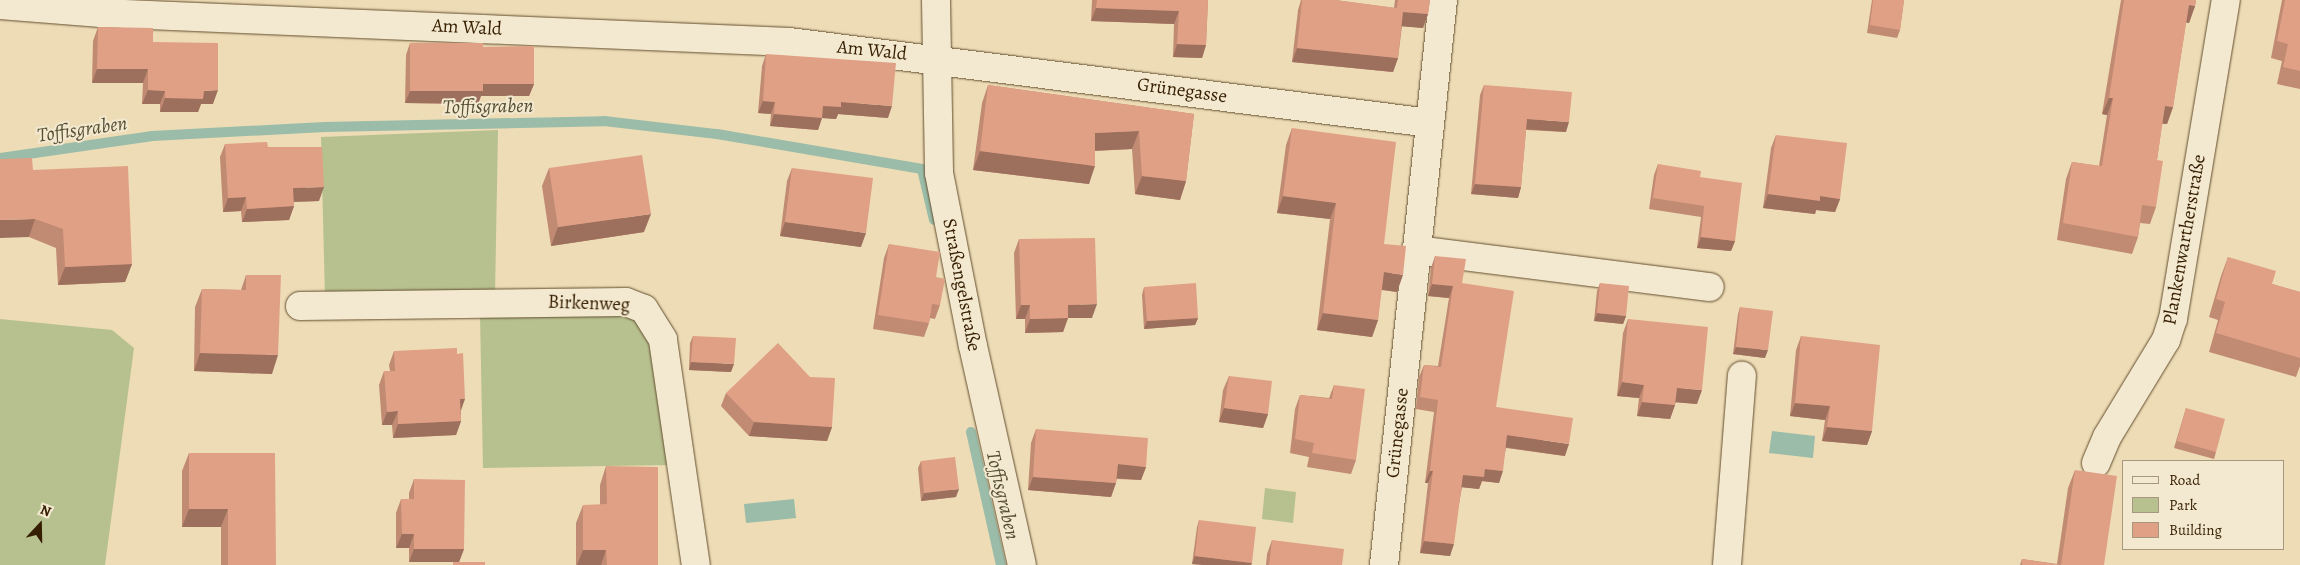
<!DOCTYPE html>
<html>
<head>
<meta charset="utf-8">
<style>
	body { margin:0 }
	#map { position:relative; width:2300px; height:565px; overflow:hidden; background:#eddcb6; font-family:Alegreya,serif }
	div>[style] { position:absolute }
	[style*='--x'] { left:calc(var(--x)*1px); top:calc(var(--y)*1px); width:calc(var(--w)*1px); rotate:calc(var(--a)*1deg) }
	.green>* { inset:0; background:#b7c08f }
	.water>* { inset:0; background:#9abca8 }
	.stream>* { height:10px; margin:-5px; padding:0 5px; transform-origin:5px; border-radius:5px; background:#9abca8 }
	.roads { filter:drop-shadow(0 0 1px #644e2e) drop-shadow(0 0 1px #644e2e) }
	.minor>* { height:28px; margin:-14px; padding:0 14px; transform-origin:14px; border-radius:14px; background:#f3e8d0 }
	.wall>* { inset:0; background:#c18a73 }
	.shaded-wall>* { inset:0; background:#9d705e }
	.building>* { inset:0; background:#e0a086 }
	span { translate:-50% -50%; white-space:nowrap; text-align:center; line-height:1.15; -webkit-text-stroke:4px #f3e8d0; paint-order:stroke }
	.street-label { font-size:19px; color:#361f00 }
	.water-label { font-size:20px; color:#544e32; font-style:italic }
	.legend { position:absolute; left:2122px; top:460px; width:162px; height:90px; box-sizing:border-box; background:#f3e8d0; border:1px solid #a7987d; margin:0; padding:6px 9px; list-style:none; font-size:15px; color:#361f00 }
	.legend li { display:flex; align-items:center; gap:10px; height:25px }
	.legend b { width:25px; border:1px solid #a7987d }
	.north { position:absolute; left:15px; top:500px; width:50px; height:50px; -webkit-text-stroke:4px #f3e8d0; paint-order:stroke; rotate:21deg; font-size:14px; font-weight:700; line-height:20px; text-align:center; color:#361f00 }
	.north::after { content:''; display:block; margin:auto; width:18px; height:22px; background:#361f00; clip-path:polygon(50% 0,100% 100%,50% 72%,0 100%) }
</style>
</head>
<body>
<div id="map">
	<div class="green">
		<div style="clip-path:polygon(498px 130px,495px 294px,325px 297px,321px 137px)"></div>
		<div style="clip-path:polygon(480px 314px,625px 314px,638px 322px,653px 341px,673px 465px,483px 468px)"></div>
		<div style="clip-path:polygon(0 319px,112px 330px,134px 348px,105px 565px,0 565px)"></div>
		<div style="clip-path:polygon(1265px 488px,1296px 492px,1293px 523px,1262px 519px)"></div>
	</div>
	<div class="water">
		<div style="clip-path:polygon(1772px 431px,1815px 436px,1813px 458px,1769px 453px)"></div>
		<div style="clip-path:polygon(794px 499px,796px 518px,746px 523px,744px 504px)"></div>
	</div>
	<div class="stream">
		<div style="--x:0;--y:158;--w:154;--a:-8.2"></div>
		<div style="--x:152;--y:136;--w:173;--a:-3"></div>
		<div style="--x:325;--y:127;--w:279;--a:-1.2"></div>
		<div style="--x:604;--y:121;--w:114;--a:6.6"></div>
		<div style="--x:717;--y:134;--w:208;--a:9.7"></div>
		<div style="--x:922;--y:169;--w:52;--a:76.8"></div>
		<div style="--x:971;--y:432;--w:136;--a:77.3"></div>
	</div>
	<div class="roads">
		<div class="minor">
			<div style="--x:936;--y:0;--w:173;--a:89"></div>
			<div style="--x:939;--y:173;--w:176;--a:78.9"></div>
			<div style="--x:973;--y:346;--w:224;--a:77.4"></div>
			<div style="--x:0;--y:5;--w:101;--a:4.5"></div>
			<div style="--x:101;--y:13;--w:689;--a:2.41"></div>
			<div style="--x:789;--y:42;--w:646;--a:7.2"></div>
			<div style="--x:1416;--y:250;--w:296;--a:7.2"></div>
			<div style="--x:300;--y:306;--w:326;--a:-0.7"></div>
			<div style="--x:626;--y:302;--w:19;--a:21"></div>
			<div style="--x:644;--y:309;--w:36;--a:58"></div>
			<div style="--x:663;--y:340;--w:227;--a:81.7"></div>
			<div style="--x:2096;--y:463;--w:28;--a:-67"></div>
			<div style="--x:2107;--y:437;--w:114;--a:-58.7"></div>
			<div style="--x:2166;--y:340;--w:22;--a:-72"></div>
			<div style="--x:2173;--y:319;--w:323;--a:-80.6"></div>
			<div style="--x:1384;--y:565;--w:568;--a:-84.04"></div>
			<div style="--x:1727;--y:565;--w:190;--a:-85.5"></div>
		</div>
	</div>
	<div class="wall">
		<div style="clip-path:polygon(1092px 0,1208px 0,1206px 45px,1202px 58px,1173px 57px,1174px 24px,1091px 21px)"></div>
		<div style="clip-path:polygon(1301px 0,1335px 0,1394px 8px,1395px 0,1430px 0,1428px 14px,1423px 28px,1402px 26px,1398px 58px,1393px 72px,1292px 62px,1298px 10px)"></div>
		<div style="clip-path:polygon(1872px 0,1904px 0,1900px 30px,1897px 38px,1867px 33px)"></div>
		<div style="clip-path:polygon(2121px 0,2196px 0,2195px 6px,2189px 23px,2186px 22px,2173px 107px,2167px 124px,2162px 124px,2157px 160px,2156px 207px,2150px 224px,2140px 223px,2138px 237px,2132px 254px,2057px 240px,2066px 179px,2072px 162px,2099px 166px,2107px 115px,2102px 114px)"></div>
		<div style="clip-path:polygon(2282px 0,2300px 0,2300px 89px,2277px 84px,2282px 61px,2271px 58px)"></div>
		<div style="clip-path:polygon(98px 27px,153px 42px,213px 104px,201px 104px,198px 112px,160px 112px,160px 104px,142px 104px,143px 83px,92px 83px,93px 41px)"></div>
		<div style="clip-path:polygon(410px 43px,483px 47px,534px 84px,529px 96px,481px 96px,478px 104px,405px 103px,406px 55px)"></div>
		<div style="clip-path:polygon(766px 54px,888px 118px,838px 114px,836px 119px,822px 118px,818px 130px,770px 126px,771px 114px,758px 113px,762px 66px)"></div>
		<div style="clip-path:polygon(988px 85px,1194px 114px,1186px 181px,1180px 200px,1135px 194px,1132px 149px,1095px 151px,1089px 184px,973px 170px,982px 103px)"></div>
		<div style="clip-path:polygon(1484px 85px,1566px 132px,1526px 130px,1521px 187px,1518px 198px,1471px 194px,1480px 95px)"></div>
		<div style="clip-path:polygon(1292px 128px,1384px 244px,1397px 292px,1381px 290px,1378px 320px,1372px 337px,1317px 330px,1330px 219px,1277px 213px,1286px 145px)"></div>
		<div style="clip-path:polygon(1776px 135px,1840px 199px,1835px 212px,1816px 210px,1815px 214px,1763px 208px,1771px 148px)"></div>
		<div style="clip-path:polygon(225px 144px,268px 147px,319px 201px,294px 202px,294px 206px,289px 220px,242px 222px,241px 211px,223px 212px,220px 157px)"></div>
		<div style="clip-path:polygon(1658px 164px,1700px 177px,1735px 241px,1731px 251px,1697px 248px,1701px 217px,1649px 209px,1654px 175px)"></div>
		<div style="clip-path:polygon(549px 168px,644px 232px,551px 246px,542px 186px)"></div>
		<div style="clip-path:polygon(792px 168px,861px 247px,780px 236px,787px 181px)"></div>
		<div style="clip-path:polygon(33px 170px,132px 264px,125px 282px,58px 285px,56px 248px,29px 237px)"></div>
		<div style="clip-path:polygon(1019px 239px,1092px 318px,1068px 318px,1063px 332px,1025px 333px,1025px 319px,1016px 319px,1014px 253px)"></div>
		<div style="clip-path:polygon(889px 244px,936px 277px,940px 305px,935px 319px,930px 318px,929px 323px,924px 337px,873px 329px,884px 258px)"></div>
		<div style="clip-path:polygon(1435px 256px,1462px 283px,1496px 407px,1565px 456px,1506px 448px,1499px 483px,1482px 481px,1479px 489px,1462px 487px,1450px 556px,1420px 553px,1428px 483px,1425px 483px,1434px 412px,1416px 409px,1419px 377px,1424px 365px,1438px 366px,1449px 298px,1428px 296px,1431px 268px)"></div>
		<div style="clip-path:polygon(2228px 257px,2272px 284px,2300px 292px,2300px 366px,2296px 377px,2209px 352px,2218px 320px,2209px 317px,2221px 276px)"></div>
		<div style="clip-path:polygon(246px 275px,272px 374px,194px 371px,195px 307px,202px 289px,241px 290px)"></div>
		<div style="clip-path:polygon(1600px 283px,1626px 316px,1623px 324px,1594px 321px,1597px 291px)"></div>
		<div style="clip-path:polygon(1144px 287px,1198px 318px,1195px 325px,1144px 329px,1142px 295px)"></div>
		<div style="clip-path:polygon(1740px 307px,1765px 358px,1733px 354px,1738px 314px)"></div>
		<div style="clip-path:polygon(1628px 319px,1697px 404px,1676px 402px,1670px 419px,1637px 416px,1639px 398px,1617px 396px,1623px 333px)"></div>
		<div style="clip-path:polygon(693px 336px,731px 372px,689px 370px,690px 343px)"></div>
		<div style="clip-path:polygon(1801px 336px,1872px 431px,1867px 445px,1822px 441px,1825px 420px,1790px 416px,1796px 350px)"></div>
		<div style="clip-path:polygon(394px 351px,461px 412px,461px 421px,456px 435px,393px 438px,392px 425px,382px 425px,379px 385px,384px 371px,390px 371px,389px 365px)"></div>
		<div style="clip-path:polygon(1229px 376px,1268px 414px,1263px 428px,1219px 422px,1223px 390px)"></div>
		<div style="clip-path:polygon(1334px 385px,1356px 460px,1351px 474px,1307px 467px,1309px 457px,1290px 453px,1295px 409px,1300px 395px,1329px 398px)"></div>
		<div style="clip-path:polygon(726px 393px,832px 427px,827px 441px,749px 436px,721px 406px)"></div>
		<div style="clip-path:polygon(2186px 408px,2216px 452px,2214px 459px,2174px 448px)"></div>
		<div style="clip-path:polygon(1036px 429px,1146px 467px,1141px 480px,1117px 479px,1111px 497px,1028px 490px,1031px 443px)"></div>
		<div style="clip-path:polygon(189px 453px,276px 565px,221px 565px,221px 527px,182px 527px,182px 471px)"></div>
		<div style="clip-path:polygon(921px 461px,956px 497px,921px 501px,918px 468px)"></div>
		<div style="clip-path:polygon(606px 466px,658px 565px,576px 565px,576px 523px,583px 505px,600px 505px,600px 485px)"></div>
		<div style="clip-path:polygon(2075px 470px,2104px 565px,2020px 565px,2022px 559px,2057px 564px,2068px 488px)"></div>
		<div style="clip-path:polygon(414px 479px,464px 549px,459px 562px,409px 562px,409px 548px,396px 548px,396px 513px,401px 499px,409px 499px,409px 493px)"></div>
		<div style="clip-path:polygon(1199px 520px,1252px 563px,1251px 565px,1204px 565px,1192px 564px,1197px 527px)"></div>
		<div style="clip-path:polygon(1272px 540px,1342px 565px,1266px 565px,1267px 554px)"></div>
	</div>
	<div class="shaded-wall">
		<div style="clip-path:polygon(2189px 5px,2195px 6px,2189px 23px,2183px 22px)"></div>
		<div style="clip-path:polygon(1096px 8px,1179px 11px,1174px 24px,1091px 21px)"></div>
		<div style="clip-path:polygon(1403px 12px,1428px 14px,1423px 28px,1398px 26px)"></div>
		<div style="clip-path:polygon(1177px 44px,1206px 45px,1202px 58px,1173px 57px)"></div>
		<div style="clip-path:polygon(1297px 48px,1398px 58px,1393px 72px,1292px 62px)"></div>
		<div style="clip-path:polygon(97px 69px,148px 69px,143px 83px,92px 83px)"></div>
		<div style="clip-path:polygon(483px 84px,534px 84px,529px 96px,481px 96px,478px 104px,405px 103px,410px 91px)"></div>
		<div style="clip-path:polygon(148px 90px,165px 91px,160px 104px,142px 104px)"></div>
		<div style="clip-path:polygon(218px 90px,213px 104px,201px 104px,198px 112px,160px 112px,165px 98px,204px 91px)"></div>
		<div style="clip-path:polygon(2109px 98px,2113px 98px,2107px 115px,2102px 114px)"></div>
		<div style="clip-path:polygon(763px 101px,775px 102px,771px 114px,758px 113px)"></div>
		<div style="clip-path:polygon(841px 102px,892px 106px,888px 118px,838px 114px,836px 119px,822px 118px,818px 130px,770px 126px,774px 114px)"></div>
		<div style="clip-path:polygon(2165px 106px,2173px 107px,2167px 124px,2159px 123px)"></div>
		<div style="clip-path:polygon(1527px 119px,1569px 122px,1566px 132px,1523px 129px)"></div>
		<div style="clip-path:polygon(1139px 131px,1132px 149px,1088px 151px,1095px 133px)"></div>
		<div style="clip-path:polygon(980px 151px,1095px 166px,1089px 184px,973px 170px)"></div>
		<div style="clip-path:polygon(1142px 176px,1186px 181px,1180px 200px,1135px 194px)"></div>
		<div style="clip-path:polygon(1475px 184px,1521px 187px,1518px 198px,1471px 194px)"></div>
		<div style="clip-path:polygon(324px 187px,319px 201px,288px 202px,293px 188px)"></div>
		<div style="clip-path:polygon(1768px 194px,1820px 196px,1840px 199px,1835px 212px,1816px 210px,1815px 214px,1763px 208px)"></div>
		<div style="clip-path:polygon(1283px 196px,1336px 203px,1330px 219px,1277px 213px)"></div>
		<div style="clip-path:polygon(246px 197px,241px 211px,223px 212px,228px 198px)"></div>
		<div style="clip-path:polygon(294px 206px,289px 220px,242px 222px,247px 209px)"></div>
		<div style="clip-path:polygon(651px 214px,644px 232px,551px 246px,558px 227px)"></div>
		<div style="clip-path:polygon(35px 219px,29px 237px,0 238px,0 220px)"></div>
		<div style="clip-path:polygon(785px 222px,866px 233px,861px 247px,780px 236px)"></div>
		<div style="clip-path:polygon(1701px 237px,1735px 241px,1731px 251px,1697px 248px)"></div>
		<div style="clip-path:polygon(132px 264px,125px 282px,58px 285px,65px 267px)"></div>
		<div style="clip-path:polygon(1384px 272px,1403px 275px,1397px 292px,1378px 289px)"></div>
		<div style="clip-path:polygon(1432px 284px,1453px 286px,1449px 298px,1428px 296px)"></div>
		<div style="clip-path:polygon(1097px 304px,1092px 318px,1063px 318px,1068px 305px)"></div>
		<div style="clip-path:polygon(1021px 305px,1030px 305px,1025px 319px,1016px 319px)"></div>
		<div style="clip-path:polygon(1323px 313px,1378px 320px,1372px 337px,1317px 330px)"></div>
		<div style="clip-path:polygon(1597px 313px,1626px 316px,1623px 324px,1594px 321px)"></div>
		<div style="clip-path:polygon(1068px 318px,1063px 332px,1025px 333px,1030px 319px)"></div>
		<div style="clip-path:polygon(1198px 318px,1195px 325px,1144px 329px,1147px 321px)"></div>
		<div style="clip-path:polygon(1736px 347px,1768px 350px,1765px 358px,1733px 354px)"></div>
		<div style="clip-path:polygon(200px 353px,278px 355px,272px 374px,194px 371px)"></div>
		<div style="clip-path:polygon(691px 362px,734px 364px,731px 372px,689px 370px)"></div>
		<div style="clip-path:polygon(1622px 382px,1644px 385px,1639px 398px,1617px 396px)"></div>
		<div style="clip-path:polygon(1677px 388px,1702px 390px,1697px 404px,1672px 402px)"></div>
		<div style="clip-path:polygon(460px 399px,465px 399px,460px 413px)"></div>
		<div style="clip-path:polygon(1642px 402px,1675px 405px,1670px 419px,1637px 416px)"></div>
		<div style="clip-path:polygon(1795px 403px,1830px 406px,1825px 420px,1790px 416px)"></div>
		<div style="clip-path:polygon(1224px 408px,1268px 414px,1263px 428px,1219px 422px)"></div>
		<div style="clip-path:polygon(398px 411px,392px 425px,382px 425px,387px 412px)"></div>
		<div style="clip-path:polygon(461px 421px,456px 435px,393px 438px,398px 424px)"></div>
		<div style="clip-path:polygon(754px 422px,832px 427px,827px 441px,749px 436px)"></div>
		<div style="clip-path:polygon(1827px 427px,1872px 431px,1867px 445px,1822px 441px)"></div>
		<div style="clip-path:polygon(1507px 435px,1569px 444px,1565px 456px,1503px 447px)"></div>
		<div style="clip-path:polygon(1118px 464px,1146px 467px,1141px 480px,1113px 478px)"></div>
		<div style="clip-path:polygon(1485px 469px,1503px 471px,1499px 483px,1482px 481px,1479px 489px,1459px 487px,1463px 475px)"></div>
		<div style="clip-path:polygon(1430px 471px,1433px 471px,1428px 483px,1425px 483px)"></div>
		<div style="clip-path:polygon(1033px 477px,1116px 483px,1111px 497px,1028px 490px)"></div>
		<div style="clip-path:polygon(959px 489px,956px 497px,921px 501px,924px 493px)"></div>
		<div style="clip-path:polygon(189px 509px,228px 509px,221px 527px,182px 527px)"></div>
		<div style="clip-path:polygon(402px 534px,414px 534px,409px 548px,396px 548px)"></div>
		<div style="clip-path:polygon(1424px 541px,1454px 544px,1450px 556px,1420px 553px)"></div>
		<div style="clip-path:polygon(414px 549px,464px 549px,459px 562px,409px 562px)"></div>
		<div style="clip-path:polygon(583px 550px,606px 550px,601px 565px,577px 565px)"></div>
		<div style="clip-path:polygon(1195px 556px,1252px 563px,1251px 565px,1204px 565px,1192px 564px)"></div>
	</div>
	<div class="building">
		<div style="clip-path:polygon(1097px 0,1208px 0,1206px 45px,1177px 44px,1179px 11px,1096px 8px)"></div>
		<div style="clip-path:polygon(1302px 0,1335px 0,1397px 8px,1398px 0,1430px 0,1428px 14px,1403px 12px,1398px 58px,1297px 48px)"></div>
		<div style="clip-path:polygon(1873px 0,1904px 0,1900px 30px,1870px 25px)"></div>
		<div style="clip-path:polygon(2124px 0,2196px 0,2195px 6px,2189px 5px,2173px 107px,2165px 106px,2157px 160px,2163px 161px,2156px 207px,2142px 205px,2138px 237px,2063px 223px,2072px 162px,2102px 166px,2113px 98px,2109px 98px)"></div>
		<div style="clip-path:polygon(2285px 0,2300px 0,2300px 71px,2283px 67px,2288px 44px,2277px 41px)"></div>
		<div style="clip-path:polygon(98px 27px,153px 28px,153px 42px,218px 43px,218px 90px,204px 91px,203px 99px,165px 98px,165px 91px,148px 90px,148px 69px,97px 69px)"></div>
		<div style="clip-path:polygon(410px 43px,483px 43px,483px 47px,534px 46px,534px 84px,483px 84px,483px 91px,410px 91px)"></div>
		<div style="clip-path:polygon(766px 54px,896px 63px,892px 106px,841px 102px,841px 107px,823px 106px,822px 118px,774px 114px,775px 102px,763px 101px)"></div>
		<div style="clip-path:polygon(988px 85px,1194px 114px,1186px 181px,1142px 176px,1139px 131px,1095px 133px,1095px 166px,980px 151px)"></div>
		<div style="clip-path:polygon(1484px 85px,1572px 92px,1569px 122px,1527px 119px,1521px 187px,1475px 184px)"></div>
		<div style="clip-path:polygon(1292px 128px,1396px 142px,1384px 244px,1406px 246px,1403px 275px,1384px 272px,1378px 320px,1323px 313px,1336px 203px,1283px 196px)"></div>
		<div style="clip-path:polygon(1776px 135px,1847px 143px,1840px 199px,1820px 196px,1820px 201px,1768px 194px)"></div>
		<div style="clip-path:polygon(267px 142px,268px 147px,322px 147px,324px 187px,293px 188px,294px 206px,247px 209px,246px 197px,228px 198px,225px 144px)"></div>
		<div style="clip-path:polygon(642px 155px,651px 214px,558px 227px,549px 168px)"></div>
		<div style="clip-path:polygon(32px 158px,33px 170px,128px 166px,132px 264px,65px 267px,63px 229px,35px 219px,0 220px,0 159px)"></div>
		<div style="clip-path:polygon(1658px 164px,1701px 171px,1700px 177px,1742px 183px,1735px 241px,1701px 237px,1704px 206px,1653px 198px)"></div>
		<div style="clip-path:polygon(792px 168px,873px 178px,866px 233px,785px 222px)"></div>
		<div style="clip-path:polygon(1095px 238px,1097px 304px,1068px 305px,1068px 318px,1030px 319px,1030px 305px,1021px 305px,1019px 239px)"></div>
		<div style="clip-path:polygon(889px 244px,940px 252px,936px 277px,945px 279px,940px 305px,932px 304px,929px 323px,878px 315px)"></div>
		<div style="clip-path:polygon(1435px 256px,1466px 259px,1462px 283px,1514px 291px,1496px 407px,1573px 418px,1569px 444px,1507px 435px,1503px 471px,1485px 469px,1484px 477px,1463px 475px,1454px 544px,1424px 541px,1433px 471px,1430px 471px,1438px 400px,1420px 397px,1424px 365px,1441px 367px,1453px 286px,1432px 284px)"></div>
		<div style="clip-path:polygon(2228px 257px,2276px 271px,2272px 284px,2300px 292px,2300px 358px,2216px 333px,2225px 302px,2216px 299px)"></div>
		<div style="clip-path:polygon(246px 275px,281px 275px,278px 355px,200px 353px,202px 289px,246px 290px)"></div>
		<div style="clip-path:polygon(1196px 283px,1198px 318px,1147px 321px,1144px 287px)"></div>
		<div style="clip-path:polygon(1600px 283px,1629px 286px,1626px 316px,1597px 313px)"></div>
		<div style="clip-path:polygon(1740px 307px,1773px 311px,1768px 350px,1736px 347px)"></div>
		<div style="clip-path:polygon(1628px 319px,1708px 327px,1702px 390px,1677px 388px,1675px 405px,1642px 402px,1644px 385px,1622px 382px)"></div>
		<div style="clip-path:polygon(693px 336px,736px 338px,734px 364px,691px 362px)"></div>
		<div style="clip-path:polygon(1801px 336px,1880px 345px,1872px 431px,1827px 427px,1830px 406px,1795px 403px)"></div>
		<div style="clip-path:polygon(778px 343px,810px 377px,835px 378px,832px 427px,754px 422px,726px 393px)"></div>
		<div style="clip-path:polygon(457px 348px,457px 354px,463px 353px,465px 399px,460px 399px,461px 421px,398px 424px,398px 411px,387px 412px,384px 371px,395px 371px,394px 351px)"></div>
		<div style="clip-path:polygon(1229px 376px,1272px 381px,1268px 414px,1224px 408px)"></div>
		<div style="clip-path:polygon(1334px 385px,1365px 389px,1356px 460px,1312px 453px,1314px 443px,1295px 439px,1300px 395px,1332px 399px)"></div>
		<div style="clip-path:polygon(2186px 408px,2225px 419px,2216px 452px,2177px 441px)"></div>
		<div style="clip-path:polygon(1036px 429px,1148px 438px,1146px 467px,1118px 464px,1116px 483px,1033px 477px)"></div>
		<div style="clip-path:polygon(189px 453px,275px 453px,276px 565px,228px 565px,228px 509px,189px 509px)"></div>
		<div style="clip-path:polygon(955px 457px,959px 489px,924px 493px,921px 461px)"></div>
		<div style="clip-path:polygon(606px 466px,658px 467px,658px 565px,607px 565px,606px 550px,583px 550px,583px 505px,607px 504px)"></div>
		<div style="clip-path:polygon(2075px 470px,2117px 476px,2104px 565px,2022px 565px,2022px 559px,2061px 565px)"></div>
		<div style="clip-path:polygon(414px 479px,465px 480px,464px 549px,414px 549px,414px 534px,402px 534px,401px 499px,414px 499px)"></div>
		<div style="clip-path:polygon(1199px 520px,1256px 527px,1252px 563px,1195px 556px)"></div>
		<div style="clip-path:polygon(1272px 540px,1344px 549px,1342px 565px,1269px 565px)"></div>
		<div style="clip-path:polygon(453px 562px,485px 562px,485px 565px,453px 565px)"></div>
	</div>
	<div class="street-label">
		<span style="left:467px;top:28px;rotate:3deg">Am Wald</span>
		<span style="left:872px;top:51px;rotate:6deg">Am Wald</span>
		<span style="left:1182px;top:91px;rotate:8deg">Grünegasse</span>
		<span style="left:2185px;top:240px;rotate:-80deg">Plankenwartherstraße</span>
		<span style="left:961px;top:285px;rotate:79deg">Straßengelstraße</span>
		<span style="left:589px;top:304px;rotate:2deg">Birkenweg</span>
		<span style="left:1398px;top:433px;rotate:-84deg">Grünegasse</span>
	</div>
	<div class="water-label">
		<span style="left:488px;top:106px;rotate:-1deg">Toffisgraben</span>
		<span style="left:82px;top:129px;rotate:-8deg">Toffisgraben</span>
		<span style="left:1003px;top:495px;rotate:77deg">Toffisgraben</span>
	</div>
	<ul class="legend">
	<li><b style="height:6px;background:#f3e8d0"></b>Road</li>
	<li><b style="height:14px;background:#b7c08f"></b>Park</li>
	<li><b style="height:14px;background:#e0a086"></b>Building</li>
	</ul>
	<div class="north">N</div>
</div>
</body>
</html>
